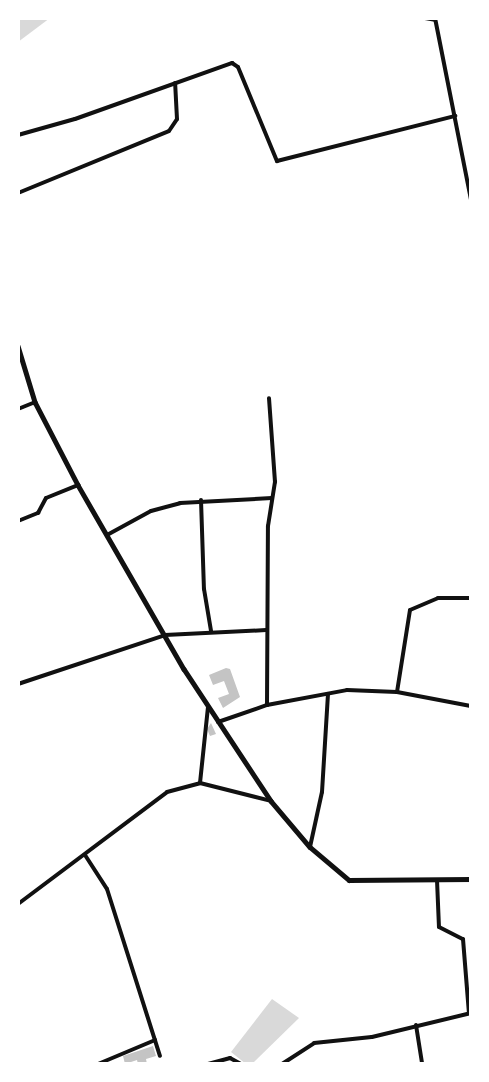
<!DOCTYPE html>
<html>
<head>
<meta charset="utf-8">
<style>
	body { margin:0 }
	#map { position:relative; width:489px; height:1082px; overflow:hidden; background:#fff; font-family:"PT Sans",sans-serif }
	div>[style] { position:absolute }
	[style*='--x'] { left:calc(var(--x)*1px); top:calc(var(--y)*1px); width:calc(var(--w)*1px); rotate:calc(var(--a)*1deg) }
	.water>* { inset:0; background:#d9d9d9 }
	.building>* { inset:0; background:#c4c4c4 }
	.minor>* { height:4px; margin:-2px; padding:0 2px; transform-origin:2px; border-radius:2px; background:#111 }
	.tertiary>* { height:4.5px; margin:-2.25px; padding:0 2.25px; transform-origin:2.25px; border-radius:2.25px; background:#111 }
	span { translate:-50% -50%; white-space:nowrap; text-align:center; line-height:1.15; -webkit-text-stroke:6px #fff; paint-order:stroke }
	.frame { position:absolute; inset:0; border:20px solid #fff; pointer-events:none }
</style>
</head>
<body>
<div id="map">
	<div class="water">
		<div style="clip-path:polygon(18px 18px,50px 18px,18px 42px)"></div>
		<div style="clip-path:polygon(272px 999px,299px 1018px,252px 1064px,246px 1064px,231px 1052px)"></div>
	</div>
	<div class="building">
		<div style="clip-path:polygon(226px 668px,230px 669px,240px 697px,223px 708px,218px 698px,229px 694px,224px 681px,213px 685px,209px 675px)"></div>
		<div style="clip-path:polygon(211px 723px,216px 734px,210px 736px,207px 729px)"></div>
		<div style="clip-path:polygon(153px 1046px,156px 1056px,146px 1059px,147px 1064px,138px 1064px,137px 1060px,125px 1064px,123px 1056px)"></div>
	</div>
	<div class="minor">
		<div style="--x:425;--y:18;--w:10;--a:11"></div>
		<div style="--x:435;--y:18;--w:185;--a:78.8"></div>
		<div style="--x:18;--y:135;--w:59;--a:-15.7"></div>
		<div style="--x:75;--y:119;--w:167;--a:-19.6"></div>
		<div style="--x:232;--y:63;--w:7;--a:34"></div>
		<div style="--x:238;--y:67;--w:102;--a:67.5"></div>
		<div style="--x:277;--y:161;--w:184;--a:-14.2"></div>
		<div style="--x:18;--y:193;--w:163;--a:-22.3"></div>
		<div style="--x:169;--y:131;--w:14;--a:-56"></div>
		<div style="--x:177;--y:119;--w:36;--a:-93"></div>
		<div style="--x:18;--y:409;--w:18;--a:-22"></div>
		<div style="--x:201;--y:500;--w:89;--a:88.1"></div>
		<div style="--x:204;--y:589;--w:43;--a:80.5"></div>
		<div style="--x:18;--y:521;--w:22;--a:-22"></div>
		<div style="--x:38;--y:513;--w:17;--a:-62"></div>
		<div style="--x:46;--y:498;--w:35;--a:-22"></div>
		<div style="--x:107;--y:535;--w:50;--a:-28.6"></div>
		<div style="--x:151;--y:511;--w:30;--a:-15"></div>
		<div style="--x:180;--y:503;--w:92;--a:-3.1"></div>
		<div style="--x:471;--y:550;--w:13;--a:90"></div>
		<div style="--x:18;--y:684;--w:155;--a:-18.4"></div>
		<div style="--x:165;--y:635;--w:101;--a:-2.8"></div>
		<div style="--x:397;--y:692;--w:83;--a:-81"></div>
		<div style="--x:410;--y:610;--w:30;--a:-23"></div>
		<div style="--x:438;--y:598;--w:33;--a:0"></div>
		<div style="--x:267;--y:705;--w:179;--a:-89.7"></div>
		<div style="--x:268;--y:526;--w:45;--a:-81"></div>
		<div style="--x:275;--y:482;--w:84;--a:-94.1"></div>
		<div style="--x:218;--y:722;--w:52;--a:-19.1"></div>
		<div style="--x:267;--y:705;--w:81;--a:-10.6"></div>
		<div style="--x:347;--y:690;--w:50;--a:2.3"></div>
		<div style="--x:397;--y:692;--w:75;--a:10.7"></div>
		<div style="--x:200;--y:783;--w:76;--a:-84"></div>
		<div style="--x:310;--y:847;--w:56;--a:-77.7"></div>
		<div style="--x:322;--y:792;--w:98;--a:-86.5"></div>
		<div style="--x:85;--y:855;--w:40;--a:57.1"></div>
		<div style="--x:107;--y:889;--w:175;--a:72.4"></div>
		<div style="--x:437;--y:880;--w:47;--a:87.6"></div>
		<div style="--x:439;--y:927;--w:27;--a:27"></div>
		<div style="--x:463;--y:939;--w:74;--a:85.4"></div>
		<div style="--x:18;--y:904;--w:186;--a:-36.9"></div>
		<div style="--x:167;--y:792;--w:34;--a:-15"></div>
		<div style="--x:200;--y:783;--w:73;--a:14.2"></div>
		<div style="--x:416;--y:1025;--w:39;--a:81"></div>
		<div style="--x:98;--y:1064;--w:62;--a:-22.8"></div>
		<div style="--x:208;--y:1064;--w:23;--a:-15"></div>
		<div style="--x:230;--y:1058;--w:13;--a:29"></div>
		<div style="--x:282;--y:1064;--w:38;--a:-33"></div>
		<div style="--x:314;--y:1043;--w:58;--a:-5.9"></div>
		<div style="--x:372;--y:1037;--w:102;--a:-13.6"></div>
	</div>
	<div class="tertiary">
		<div style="--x:18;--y:346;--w:59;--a:73.1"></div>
		<div style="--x:35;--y:402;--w:93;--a:62.6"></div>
		<div style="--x:78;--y:485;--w:212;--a:60.1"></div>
		<div style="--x:184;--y:669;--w:158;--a:56.6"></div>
		<div style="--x:271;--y:801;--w:60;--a:49.7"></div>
		<div style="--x:310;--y:847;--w:51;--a:40.2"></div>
		<div style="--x:349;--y:880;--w:122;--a:-0.5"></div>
	</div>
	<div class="frame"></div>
</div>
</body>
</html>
